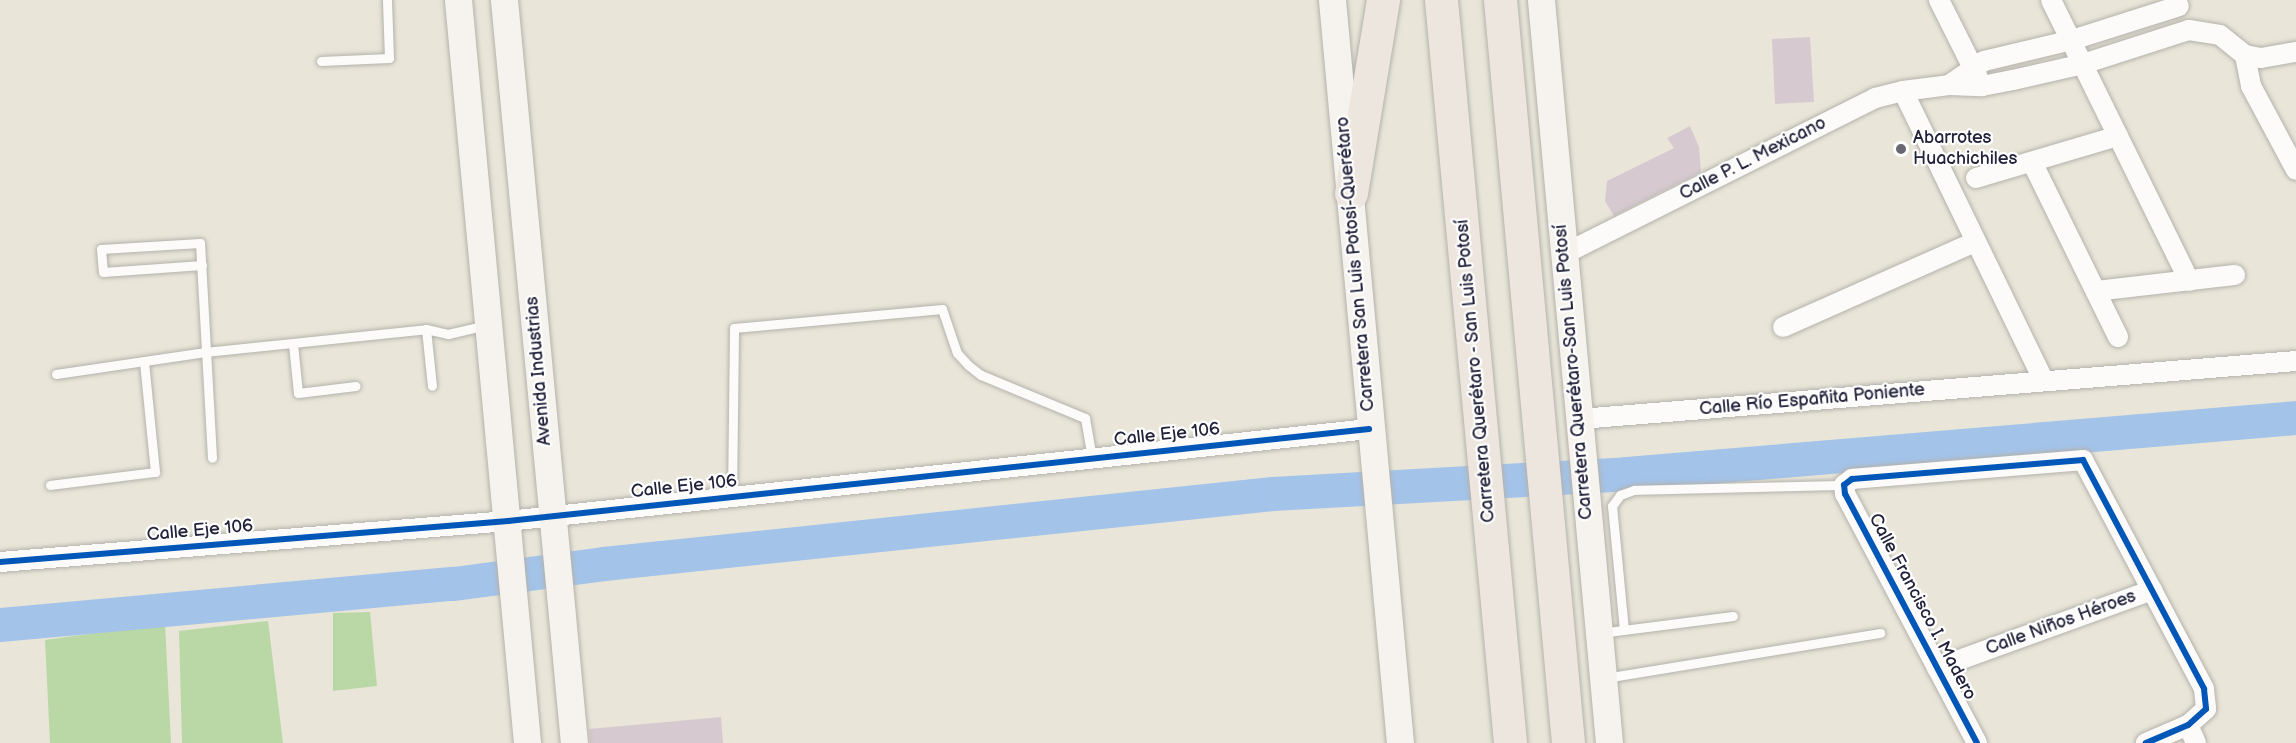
<!DOCTYPE html>
<html>
<head>
<meta charset="utf-8">
<style>
	body { margin:0 }
	#map { position:relative; width:2296px; height:743px; overflow:hidden; background:#e9e6d9; font-family:"Balsamiq Sans",sans-serif }
	div>[style] { position:absolute }
	[style*='--x'] { left:calc(var(--x)*1px); top:calc(var(--y)*1px); width:calc(var(--w)*1px); rotate:calc(var(--a)*1deg) }
	.green>* { inset:0; background:#bad7a6 }
	.river>* { height:34px; margin:-17px; padding:0 17px; transform-origin:17px; border-radius:17px; background:#a3c3e9 }
	.building>* { inset:0; background:#d6cad0 }
	.roads { filter:drop-shadow(0 0 2px #b4b2ac) drop-shadow(0 0 2px #b4b2ac) }
	.service>* { height:9px; margin:-4.5px; padding:0 4.5px; transform-origin:4.5px; border-radius:4.5px; background:#fcfbf9 }
	.minor>* { height:20px; margin:-10px; padding:0 10px; transform-origin:10px; border-radius:10px; background:#fcfbf9 }
	.secondary>* { height:27px; margin:-13.5px; padding:0 13.5px; transform-origin:13.5px; border-radius:13.5px; background:#f6f3ee }
	.trunk>* { height:33px; margin:-16.5px; padding:0 16.5px; transform-origin:16.5px; border-radius:16.5px; background:#ede6de }
	.cycleway>* { height:6px; margin:-3px; padding:0 3px; transform-origin:3px; border-radius:3px; background:#0057b8 }
	.dots>* { width:16px; height:16px; translate:-50% -50%; box-sizing:border-box; border:3px solid #fff; border-radius:50% }
	span { translate:-50% -50%; white-space:nowrap; text-align:center; line-height:1.15; -webkit-text-stroke:4.5px #fff; paint-order:stroke }
	.poi-label { font-size:18px; color:#22223b }
	.left { translate:0 -50%; text-align:left }
	.street-label { font-size:18px; color:#22223b }
</style>
</head>
<body>
<div id="map">
	<div class="green">
		<div style="clip-path:polygon(370px 612px,377px 686px,333px 691px,333px 613px)"></div>
		<div style="clip-path:polygon(268px 621px,283px 743px,182px 743px,179px 631px)"></div>
		<div style="clip-path:polygon(165px 623px,171px 743px,50px 743px,45px 640px)"></div>
	</div>
	<div class="river">
		<div style="--x:0;--y:625;--w:456;--a:-5.2"></div>
		<div style="--x:454;--y:584;--w:151;--a:-7.6"></div>
		<div style="--x:604;--y:564;--w:673;--a:-5.97"></div>
		<div style="--x:1273;--y:494;--w:355;--a:-3.2"></div>
		<div style="--x:1627;--y:474;--w:671;--a:-4.78"></div>
	</div>
	<div class="building">
		<div style="clip-path:polygon(1810px 37px,1814px 102px,1775px 104px,1772px 39px)"></div>
		<div style="clip-path:polygon(1690px 126px,1699px 147px,1701px 172px,1614px 216px,1605px 201px,1607px 181px,1674px 148px,1667px 138px)"></div>
		<div style="clip-path:polygon(721px 717px,723px 743px,590px 743px,589px 729px)"></div>
	</div>
	<div class="roads">
		<div class="service">
			<div style="--x:321;--y:61;--w:68;--a:-2.5"></div>
			<div style="--x:389;--y:58;--w:58;--a:-92"></div>
			<div style="--x:202;--y:265;--w:99;--a:176"></div>
			<div style="--x:103;--y:272;--w:23;--a:-95"></div>
			<div style="--x:101;--y:249;--w:99;--a:-3.5"></div>
			<div style="--x:200;--y:243;--w:215;--a:86.8"></div>
			<div style="--x:426;--y:329;--w:57;--a:84"></div>
			<div style="--x:293;--y:344;--w:49;--a:84.2"></div>
			<div style="--x:298;--y:393;--w:58;--a:-6.9"></div>
			<div style="--x:56;--y:374;--w:151;--a:-8.4"></div>
			<div style="--x:205;--y:352;--w:222;--a:-5.9"></div>
			<div style="--x:426;--y:329;--w:23;--a:13"></div>
			<div style="--x:448;--y:334;--w:37;--a:-13"></div>
			<div style="--x:50;--y:485;--w:106;--a:-7.1"></div>
			<div style="--x:155;--y:472;--w:111;--a:-95.7"></div>
			<div style="--x:732;--y:497;--w:169;--a:-89.3"></div>
			<div style="--x:734;--y:328;--w:209;--a:-5.2"></div>
			<div style="--x:942;--y:309;--w:46;--a:71.2"></div>
			<div style="--x:957;--y:353;--w:16;--a:47"></div>
			<div style="--x:968;--y:365;--w:16;--a:38"></div>
			<div style="--x:981;--y:375;--w:113;--a:22.5"></div>
			<div style="--x:1085;--y:418;--w:41;--a:80.1"></div>
			<div style="--x:1624;--y:630;--w:125;--a:-95.5"></div>
			<div style="--x:1612;--y:506;--w:14;--a:-54"></div>
			<div style="--x:1620;--y:495;--w:15;--a:-20"></div>
			<div style="--x:1634;--y:490;--w:210;--a:-1.4"></div>
			<div style="--x:1600;--y:633;--w:134;--a:-7.3"></div>
			<div style="--x:1605;--y:678;--w:279;--a:-9.3"></div>
		</div>
		<div class="minor">
			<div style="--x:1939;--y:0;--w:87;--a:63.4"></div>
			<div style="--x:2051;--y:0;--w:313;--a:63.8"></div>
			<div style="--x:2245;--y:55;--w:32;--a:79"></div>
			<div style="--x:2251;--y:86;--w:95;--a:61.8"></div>
			<div style="--x:2245;--y:55;--w:16;--a:11"></div>
			<div style="--x:2261;--y:58;--w:36;--a:-10"></div>
			<div style="--x:1949;--y:85;--w:42;--a:-34.4"></div>
			<div style="--x:1984;--y:61;--w:90;--a:-13.4"></div>
			<div style="--x:2072;--y:40;--w:112;--a:-17.6"></div>
			<div style="--x:1903;--y:91;--w:322;--a:64.1"></div>
			<div style="--x:2032;--y:162;--w:195;--a:63.8"></div>
			<div style="--x:1976;--y:178;--w:148;--a:-16.5"></div>
			<div style="--x:1564;--y:254;--w:348;--a:-26.6"></div>
			<div style="--x:1875;--y:98;--w:29;--a:-14"></div>
			<div style="--x:1903;--y:91;--w:46;--a:-7.4"></div>
			<div style="--x:1949;--y:85;--w:33;--a:2"></div>
			<div style="--x:1982;--y:86;--w:32;--a:-11"></div>
			<div style="--x:2013;--y:80;--w:72;--a:-12.9"></div>
			<div style="--x:2083;--y:64;--w:111;--a:-17.8"></div>
			<div style="--x:2189;--y:30;--w:31;--a:9"></div>
			<div style="--x:2220;--y:35;--w:32;--a:39"></div>
			<div style="--x:2096;--y:291;--w:140;--a:-6.6"></div>
			<div style="--x:1783;--y:327;--w:210;--a:-23.9"></div>
			<div style="--x:1580;--y:419;--w:718;--a:-4.63"></div>
			<div style="--x:0;--y:562;--w:510;--a:-4.61"></div>
			<div style="--x:508;--y:521;--w:866;--a:-6.1"></div>
			<div style="--x:1937;--y:668;--w:229;--a:-19.9"></div>
			<div style="--x:2188;--y:725;--w:20;--a:66"></div>
			<div style="--x:1977;--y:743;--w:282;--a:-117.9"></div>
			<div style="--x:1845;--y:494;--w:9;--a:-96"></div>
			<div style="--x:1844;--y:485;--w:10;--a:-37"></div>
			<div style="--x:1852;--y:479;--w:232;--a:-4.7"></div>
			<div style="--x:2083;--y:460;--w:259;--a:62.1"></div>
			<div style="--x:2204;--y:689;--w:20;--a:84"></div>
			<div style="--x:2206;--y:709;--w:24;--a:138"></div>
			<div style="--x:2188;--y:725;--w:46;--a:156.8"></div>
		</div>
		<div class="secondary">
			<div style="--x:458;--y:0;--w:746;--a:84.69"></div>
			<div style="--x:504;--y:0;--w:746;--a:84.62"></div>
			<div style="--x:1332;--y:0;--w:746;--a:84.77"></div>
			<div style="--x:1541;--y:0;--w:746;--a:84.77"></div>
		</div>
		<div class="trunk">
			<div style="--x:1441;--y:0;--w:746;--a:84.69"></div>
			<div style="--x:1500;--y:0;--w:746;--a:84.77"></div>
			<div style="--x:1351;--y:193;--w:196;--a:-80.6"></div>
		</div>
	</div>
	<div class="cycleway">
		<div style="--x:0;--y:562;--w:510;--a:-4.61"></div>
		<div style="--x:508;--y:521;--w:866;--a:-6.1"></div>
		<div style="--x:1977;--y:743;--w:282;--a:-117.9"></div>
		<div style="--x:1845;--y:494;--w:9;--a:-96"></div>
		<div style="--x:1844;--y:485;--w:10;--a:-37"></div>
		<div style="--x:1852;--y:479;--w:232;--a:-4.7"></div>
		<div style="--x:2083;--y:460;--w:259;--a:62.1"></div>
		<div style="--x:2204;--y:689;--w:20;--a:84"></div>
		<div style="--x:2206;--y:709;--w:24;--a:138"></div>
		<div style="--x:2188;--y:725;--w:46;--a:156.8"></div>
	</div>
	<div class="dots">
		<div style="left:1901px;top:149px;background:#686772"></div>
	</div>
	<div class="poi-label">
		<span class="left" style="left:1913px;top:149px">Abarrotes<br>Huachichiles</span>
	</div>
	<div class="street-label">
		<span style="left:1753px;top:159px;rotate:-27deg">Calle P. L. Mexicano</span>
		<span style="left:1356px;top:264px;rotate:-95deg">Carretera San Luis Potosí-Querétaro</span>
		<span style="left:539px;top:371px;rotate:-95deg">Avenida Industrias</span>
		<span style="left:1476px;top:371px;rotate:-95deg">Carretera Querétaro - San Luis Potosí</span>
		<span style="left:1574px;top:372px;rotate:-95deg">Carretera Querétaro-San Luis Potosí</span>
		<span style="left:1812px;top:400px;rotate:-5deg">Calle Río Españita Poniente</span>
		<span style="left:1167px;top:435px;rotate:-6deg">Calle Eje 106</span>
		<span style="left:684px;top:487px;rotate:-6deg">Calle Eje 106</span>
		<span style="left:200px;top:531px;rotate:-5deg">Calle Eje 106</span>
		<span style="left:1922px;top:607px;rotate:62deg">Calle Francisco I. Madero</span>
		<span style="left:2061px;top:623px;rotate:-20deg">Calle Niños Héroes</span>
	</div>
</div>
</body>
</html>
